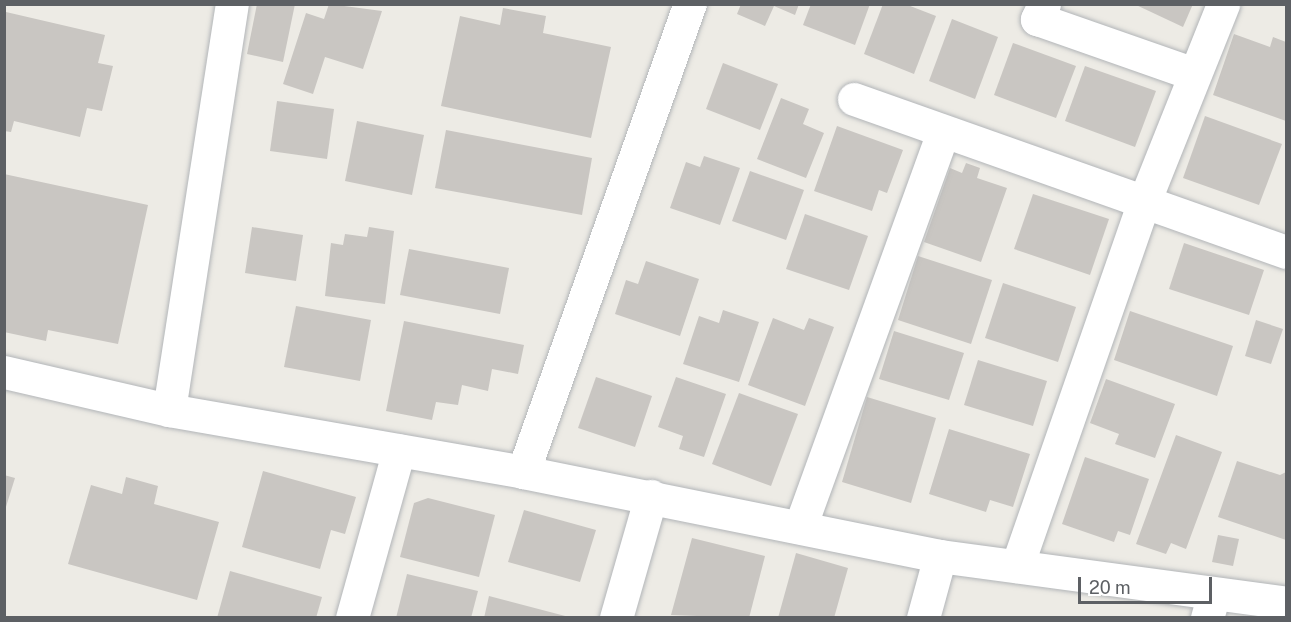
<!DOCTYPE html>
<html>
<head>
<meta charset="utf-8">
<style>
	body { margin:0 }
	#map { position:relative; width:1291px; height:622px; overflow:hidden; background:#edebe5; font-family:"Public Sans",sans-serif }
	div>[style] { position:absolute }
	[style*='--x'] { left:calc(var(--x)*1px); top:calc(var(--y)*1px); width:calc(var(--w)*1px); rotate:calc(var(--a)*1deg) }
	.building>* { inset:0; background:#c9c6c2 }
	.roads { filter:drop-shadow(0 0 2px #b2b5b8) drop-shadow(0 0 2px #b2b5b8) }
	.street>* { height:33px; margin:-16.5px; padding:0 16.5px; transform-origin:16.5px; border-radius:16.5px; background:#fff }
	.secondary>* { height:33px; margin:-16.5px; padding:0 16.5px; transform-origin:16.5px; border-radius:16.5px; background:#fff }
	span { translate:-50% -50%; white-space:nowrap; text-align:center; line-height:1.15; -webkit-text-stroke:4.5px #fff; paint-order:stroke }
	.frame { position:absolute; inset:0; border:6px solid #5d6064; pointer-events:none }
	.scale { position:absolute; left:1078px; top:577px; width:134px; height:27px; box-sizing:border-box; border:3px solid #5d6064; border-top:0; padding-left:8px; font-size:18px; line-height:21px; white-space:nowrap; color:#5d6064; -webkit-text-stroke:4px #fff; paint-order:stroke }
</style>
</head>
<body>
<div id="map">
	<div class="building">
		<div style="clip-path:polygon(257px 4px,295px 4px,283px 62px,247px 54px)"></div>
		<div style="clip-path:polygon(329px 4px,382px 11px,363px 69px,325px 57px,313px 94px,283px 84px,306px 13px,324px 19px)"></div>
		<div style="clip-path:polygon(741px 4px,799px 4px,795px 15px,774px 6px,765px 26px,737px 14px)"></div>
		<div style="clip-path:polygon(811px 4px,870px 4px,855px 45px,803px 25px)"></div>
		<div style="clip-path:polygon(883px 4px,905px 4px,936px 16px,914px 74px,864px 54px)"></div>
		<div style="clip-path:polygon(1134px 4px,1193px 4px,1183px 27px)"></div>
		<div style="clip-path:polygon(4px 5px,6px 12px,105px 35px,98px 63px,113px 66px,102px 111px,87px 108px,80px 137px,14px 121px,11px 132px,4px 131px)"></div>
		<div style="clip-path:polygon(503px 8px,546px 16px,543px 33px,611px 47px,591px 138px,441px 106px,460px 16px,500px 25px)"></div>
		<div style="clip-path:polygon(952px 19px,998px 37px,975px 99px,929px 81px)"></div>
		<div style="clip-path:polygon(1234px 34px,1270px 47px,1273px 37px,1286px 42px,1286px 121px,1213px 95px)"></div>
		<div style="clip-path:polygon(1013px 43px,1076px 66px,1056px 118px,994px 95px)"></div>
		<div style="clip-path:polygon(723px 63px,778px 84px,760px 130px,706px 109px)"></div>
		<div style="clip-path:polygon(1085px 66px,1156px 91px,1135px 147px,1065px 121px)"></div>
		<div style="clip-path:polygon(781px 98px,809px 109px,803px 124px,824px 133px,806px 178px,757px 159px)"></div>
		<div style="clip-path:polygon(277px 101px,334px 109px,327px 159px,270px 151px)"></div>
		<div style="clip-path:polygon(1205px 116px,1282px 144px,1259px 205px,1183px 178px)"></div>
		<div style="clip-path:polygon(357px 121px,424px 135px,412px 195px,345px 181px)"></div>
		<div style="clip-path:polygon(837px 126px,903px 150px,887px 193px,879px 190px,872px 211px,814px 191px)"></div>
		<div style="clip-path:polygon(446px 130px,592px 158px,582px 215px,435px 188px)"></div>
		<div style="clip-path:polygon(704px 156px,740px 168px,720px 225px,670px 208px,686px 162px,700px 167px)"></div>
		<div style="clip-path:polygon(966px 163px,980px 168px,977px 178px,1007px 188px,981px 262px,924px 242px,950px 168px,962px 173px)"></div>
		<div style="clip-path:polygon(750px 171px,804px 190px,786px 240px,732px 221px)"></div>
		<div style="clip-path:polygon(4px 174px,148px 205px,118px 344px,48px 330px,46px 341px,4px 332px)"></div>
		<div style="clip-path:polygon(1033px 194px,1109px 219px,1090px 275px,1014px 249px)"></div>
		<div style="clip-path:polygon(805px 214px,868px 236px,849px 290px,786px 269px)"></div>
		<div style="clip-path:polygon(252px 227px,303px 235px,296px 281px,245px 273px)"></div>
		<div style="clip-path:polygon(369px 227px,394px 231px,385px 304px,325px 296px,331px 243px,343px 245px,345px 234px,367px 237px)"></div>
		<div style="clip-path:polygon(1184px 243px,1264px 270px,1249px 315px,1169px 289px)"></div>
		<div style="clip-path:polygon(409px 249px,509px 268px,500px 314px,400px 295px)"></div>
		<div style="clip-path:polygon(918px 256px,992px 280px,971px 344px,898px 320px)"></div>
		<div style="clip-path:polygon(646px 261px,699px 279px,680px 336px,615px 314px,626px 280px,638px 284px)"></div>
		<div style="clip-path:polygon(1003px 283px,1076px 307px,1058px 362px,985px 338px)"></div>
		<div style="clip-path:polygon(296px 306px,371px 320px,360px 381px,284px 367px)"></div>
		<div style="clip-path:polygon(723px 310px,759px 322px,739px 382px,683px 364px,699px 316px,719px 323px)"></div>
		<div style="clip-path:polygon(1130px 311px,1233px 346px,1217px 396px,1114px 360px)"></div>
		<div style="clip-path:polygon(773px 318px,804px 330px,809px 318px,834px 327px,805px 406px,748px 385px)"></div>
		<div style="clip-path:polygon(1256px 320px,1283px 329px,1271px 364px,1245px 356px)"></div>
		<div style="clip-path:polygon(404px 321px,524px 345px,518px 374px,492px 369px,488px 391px,462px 385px,458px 405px,436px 402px,432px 420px,386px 411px)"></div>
		<div style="clip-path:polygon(894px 331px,964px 353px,949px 400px,879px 379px)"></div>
		<div style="clip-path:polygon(978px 360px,1047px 381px,1033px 426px,964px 405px)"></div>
		<div style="clip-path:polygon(596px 377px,652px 396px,635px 447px,578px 428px)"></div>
		<div style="clip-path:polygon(676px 377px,726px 394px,704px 457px,679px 449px,683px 436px,658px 427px)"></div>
		<div style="clip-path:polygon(1106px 379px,1175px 404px,1155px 458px,1115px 444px,1119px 434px,1090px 423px)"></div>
		<div style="clip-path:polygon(739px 393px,798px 414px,771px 486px,712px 464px)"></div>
		<div style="clip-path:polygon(867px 397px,936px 418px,911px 503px,842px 482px)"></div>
		<div style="clip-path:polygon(949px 429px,1030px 454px,1013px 507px,990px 500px,986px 512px,929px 494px)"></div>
		<div style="clip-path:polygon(1176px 435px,1222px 452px,1186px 549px,1171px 543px,1166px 554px,1136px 544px)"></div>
		<div style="clip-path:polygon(1085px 457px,1149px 479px,1130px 535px,1118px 531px,1114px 542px,1062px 524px)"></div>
		<div style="clip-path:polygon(1237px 461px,1280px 475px,1286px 472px,1286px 540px,1218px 517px)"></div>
		<div style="clip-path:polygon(263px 471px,356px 497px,345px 534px,331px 530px,320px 569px,242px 547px)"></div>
		<div style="clip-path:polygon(4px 475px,15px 478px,5px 510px,4px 510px)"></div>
		<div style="clip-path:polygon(126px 477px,158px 486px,154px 504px,219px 522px,197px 600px,68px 564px,91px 485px,122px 494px)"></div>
		<div style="clip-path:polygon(428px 498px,495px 515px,479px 577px,400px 557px,414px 503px)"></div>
		<div style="clip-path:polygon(524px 510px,596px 530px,580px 582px,508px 562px)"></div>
		<div style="clip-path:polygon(1218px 535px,1239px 539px,1233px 566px,1212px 562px)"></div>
		<div style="clip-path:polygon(692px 538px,765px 556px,749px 618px,671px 615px)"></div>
		<div style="clip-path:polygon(796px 553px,848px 568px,834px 618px,778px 618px)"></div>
		<div style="clip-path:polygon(230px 571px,322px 597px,316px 618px,217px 618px)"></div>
		<div style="clip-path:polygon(407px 574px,478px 591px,471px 618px,396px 618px)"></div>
		<div style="clip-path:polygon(489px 596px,569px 617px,568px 618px,484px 618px)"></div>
	</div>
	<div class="roads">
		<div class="street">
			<div style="--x:1044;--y:4;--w:17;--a:115"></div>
			<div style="--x:1037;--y:19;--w:163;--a:19.3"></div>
			<div style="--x:854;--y:99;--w:458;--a:19.5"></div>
			<div style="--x:169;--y:410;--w:411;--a:-81.2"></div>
			<div style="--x:523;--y:472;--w:497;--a:-70.4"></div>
			<div style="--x:800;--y:527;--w:420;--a:-70.1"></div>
			<div style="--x:1017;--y:566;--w:386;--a:-70.8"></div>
			<div style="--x:1144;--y:202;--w:213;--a:-68.2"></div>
			<div style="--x:352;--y:618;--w:174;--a:-74.4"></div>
			<div style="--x:616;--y:618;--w:127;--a:-74"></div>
			<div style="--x:923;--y:618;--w:64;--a:-74.7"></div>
			<div style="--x:1207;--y:618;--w:25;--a:-74"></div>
		</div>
		<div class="secondary">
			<div style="--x:4;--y:372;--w:169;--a:13"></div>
			<div style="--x:169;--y:410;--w:359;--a:9.9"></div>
			<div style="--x:523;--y:472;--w:425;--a:11.4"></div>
			<div style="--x:940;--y:556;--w:349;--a:7.7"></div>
		</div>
	</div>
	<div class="frame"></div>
	<div class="scale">20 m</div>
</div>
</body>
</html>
